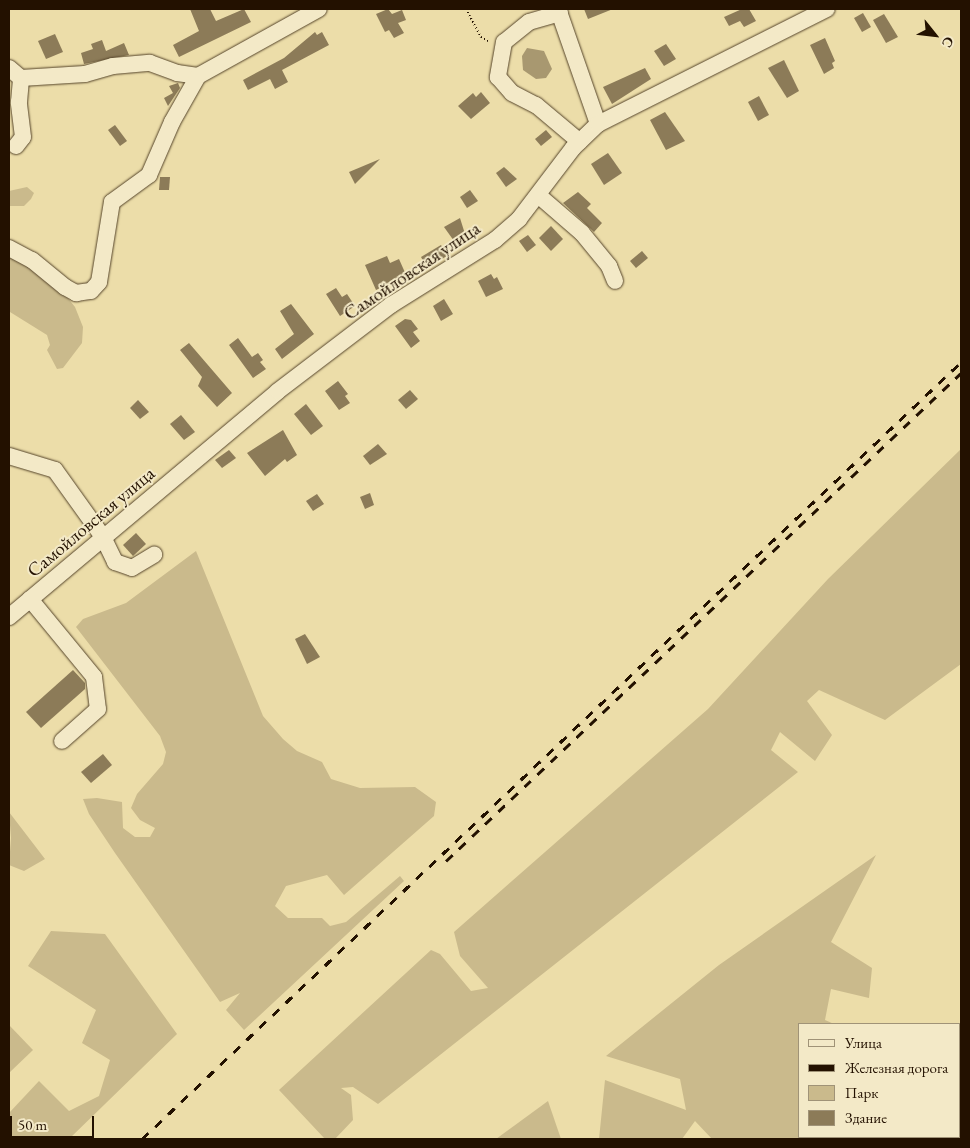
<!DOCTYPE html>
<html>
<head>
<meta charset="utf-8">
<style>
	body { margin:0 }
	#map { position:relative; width:970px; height:1148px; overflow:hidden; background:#ecdda9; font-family:"EB Garamond",serif }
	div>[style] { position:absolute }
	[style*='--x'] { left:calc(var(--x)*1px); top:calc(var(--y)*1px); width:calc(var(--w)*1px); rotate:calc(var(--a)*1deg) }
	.green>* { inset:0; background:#caba8c }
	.water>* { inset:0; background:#a89870 }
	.building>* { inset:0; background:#8c7b58 }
	.path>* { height:2px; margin-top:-1px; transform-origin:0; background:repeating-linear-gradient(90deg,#231100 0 1px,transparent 0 3.5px) }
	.roads { filter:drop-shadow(0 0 1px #55442a) drop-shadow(0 0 1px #55442a) }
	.minor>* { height:16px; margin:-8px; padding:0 8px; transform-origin:8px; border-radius:8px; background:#f3e9c7 }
	.rail>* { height:3px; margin-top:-1.5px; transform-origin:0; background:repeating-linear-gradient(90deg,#231100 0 9px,transparent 0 18px) }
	span { translate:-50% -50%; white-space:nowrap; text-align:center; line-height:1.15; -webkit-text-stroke:4px #f3e9c7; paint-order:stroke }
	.street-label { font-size:19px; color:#231100 }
	.frame { position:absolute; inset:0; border:10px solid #231100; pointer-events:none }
	.legend { position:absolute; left:798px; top:1023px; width:162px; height:115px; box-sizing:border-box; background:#f3e9c7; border:1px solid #a09377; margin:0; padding:6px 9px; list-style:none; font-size:15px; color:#231100 }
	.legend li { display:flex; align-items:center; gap:10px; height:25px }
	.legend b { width:25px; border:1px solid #a09377 }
	.north { position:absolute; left:910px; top:10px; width:50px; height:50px; -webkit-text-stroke:4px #f3e9c7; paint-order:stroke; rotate:119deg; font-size:14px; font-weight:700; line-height:20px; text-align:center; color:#231100 }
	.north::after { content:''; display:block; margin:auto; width:18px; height:22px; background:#231100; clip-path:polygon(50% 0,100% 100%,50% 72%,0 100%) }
	.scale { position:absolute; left:10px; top:1116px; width:84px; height:22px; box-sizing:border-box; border:2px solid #231100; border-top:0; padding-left:6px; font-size:15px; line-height:18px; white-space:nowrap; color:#231100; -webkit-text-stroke:4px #f3e9c7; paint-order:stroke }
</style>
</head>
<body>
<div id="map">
	<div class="green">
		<div style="clip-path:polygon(27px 187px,34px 193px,31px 199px,24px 206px,9px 206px,9px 191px)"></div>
		<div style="clip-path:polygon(9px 251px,63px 292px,75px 307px,83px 327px,82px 343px,63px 368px,57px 369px,47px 350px,50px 345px,47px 335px,10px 312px)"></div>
		<div style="clip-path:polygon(961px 449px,961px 664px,885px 720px,819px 690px,807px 701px,832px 735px,815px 761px,780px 732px,771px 750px,798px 772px,378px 1104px,353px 1087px,341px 1088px,351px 1095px,353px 1120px,335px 1139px,325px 1139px,279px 1090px,431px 950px,440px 954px,471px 991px,488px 988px,460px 956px,454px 932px,708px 709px,828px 579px)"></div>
		<div style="clip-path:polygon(196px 551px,263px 716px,283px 739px,297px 751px,322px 762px,331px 779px,360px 788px,415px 787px,436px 802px,434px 816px,344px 895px,327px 875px,286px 886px,275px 906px,288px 918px,322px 918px,330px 926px,346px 922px,400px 876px,404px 881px,244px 1030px,226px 1010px,240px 993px,220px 1002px,115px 853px,89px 814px,83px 799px,97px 798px,122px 802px,123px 828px,135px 837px,150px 837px,155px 828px,140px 820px,131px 808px,137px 794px,163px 764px,166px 752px,160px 736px,76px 627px,83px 619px,126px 603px)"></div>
		<div style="clip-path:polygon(9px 812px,45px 859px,24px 871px,9px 865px,11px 838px)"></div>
		<div style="clip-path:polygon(876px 855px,831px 942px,872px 968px,869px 998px,831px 989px,825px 1020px,834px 1024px,799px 1024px,799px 1137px,903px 1137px,902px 1139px,712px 1139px,695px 1121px,682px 1139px,599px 1139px,605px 1080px,686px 1110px,680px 1079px,606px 1056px,719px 965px)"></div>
		<div style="clip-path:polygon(51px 931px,105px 934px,177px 1034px,69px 1139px,9px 1139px,9px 1113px,39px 1081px,69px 1111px,99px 1096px,110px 1060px,82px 1043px,96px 1010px,28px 966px)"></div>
		<div style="clip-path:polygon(9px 1025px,33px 1050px,9px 1073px)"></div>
		<div style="clip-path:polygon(548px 1101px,561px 1139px,496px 1139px)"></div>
	</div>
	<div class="water">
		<div style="clip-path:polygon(527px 48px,544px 51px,552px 69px,546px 78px,536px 79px,523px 70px,522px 56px)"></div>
	</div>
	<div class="building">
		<div style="clip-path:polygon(190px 9px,210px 9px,216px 21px,244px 9px,251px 22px,179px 57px,173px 45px,199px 31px)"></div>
		<div style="clip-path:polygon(388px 9px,392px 14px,402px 10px,406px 20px,398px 23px,404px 33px,394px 38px,389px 30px,385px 32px,376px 14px)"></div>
		<div style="clip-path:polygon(584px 9px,613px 9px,588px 19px)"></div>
		<div style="clip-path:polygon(742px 9px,749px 9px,756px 21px,744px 27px,740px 21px,729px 26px,724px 17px)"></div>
		<div style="clip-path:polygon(863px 13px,871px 27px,862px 32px,854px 18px)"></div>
		<div style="clip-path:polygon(884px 14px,898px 37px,886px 43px,873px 20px)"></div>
		<div style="clip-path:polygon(315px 32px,317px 35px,322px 32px,329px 45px,282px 70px,288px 82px,275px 89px,270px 79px,248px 90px,243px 80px,284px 58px)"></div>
		<div style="clip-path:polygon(55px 34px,63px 52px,46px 59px,38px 41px)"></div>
		<div style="clip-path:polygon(825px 38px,835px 61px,832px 63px,834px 68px,824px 74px,810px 45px)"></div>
		<div style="clip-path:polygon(102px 40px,106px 51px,124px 43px,129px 55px,84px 64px,81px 53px,93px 49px,91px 44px)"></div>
		<div style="clip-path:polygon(666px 44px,676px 59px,664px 66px,654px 51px)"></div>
		<div style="clip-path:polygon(784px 60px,799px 91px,787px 98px,768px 68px)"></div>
		<div style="clip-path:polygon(645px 68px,651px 79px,612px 104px,603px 87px)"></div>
		<div style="clip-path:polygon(178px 83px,180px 88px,168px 106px,164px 98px,173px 93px,169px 86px)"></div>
		<div style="clip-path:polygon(481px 92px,490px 103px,471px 119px,458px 106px,473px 93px,476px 97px)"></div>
		<div style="clip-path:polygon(759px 96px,769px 115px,758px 121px,748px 102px)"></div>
		<div style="clip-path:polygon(665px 112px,685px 141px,666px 150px,650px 120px)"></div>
		<div style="clip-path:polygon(115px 125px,127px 141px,120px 146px,108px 130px)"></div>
		<div style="clip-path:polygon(546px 130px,552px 137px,541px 146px,535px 139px)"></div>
		<div style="clip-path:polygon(608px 153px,622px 173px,604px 185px,591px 164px)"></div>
		<div style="clip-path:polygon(380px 159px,355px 184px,349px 172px)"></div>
		<div style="clip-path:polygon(504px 167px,517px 179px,506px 187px,496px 173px)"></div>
		<div style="clip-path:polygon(160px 177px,170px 177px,169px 190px,159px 190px)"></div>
		<div style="clip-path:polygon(470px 190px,478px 201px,467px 208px,460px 197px)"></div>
		<div style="clip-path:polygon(578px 192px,591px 204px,587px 208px,602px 223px,594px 232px,563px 203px)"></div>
		<div style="clip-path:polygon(460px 218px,465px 234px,454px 241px,444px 227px)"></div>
		<div style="clip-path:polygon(551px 226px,563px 239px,551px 251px,539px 238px)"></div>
		<div style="clip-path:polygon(528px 235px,536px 245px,527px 252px,519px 241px)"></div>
		<div style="clip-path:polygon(441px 245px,447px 256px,427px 268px,421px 257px)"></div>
		<div style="clip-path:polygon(642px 251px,648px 258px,636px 268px,630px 261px)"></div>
		<div style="clip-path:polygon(387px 256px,390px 263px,399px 259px,407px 277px,376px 290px,365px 265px)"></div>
		<div style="clip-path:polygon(491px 274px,494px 279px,497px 277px,503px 289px,486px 297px,478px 281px)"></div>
		<div style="clip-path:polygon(336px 288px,342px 297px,347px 294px,355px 306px,340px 316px,326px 294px)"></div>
		<div style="clip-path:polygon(444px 299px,453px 314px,441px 321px,433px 306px)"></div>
		<div style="clip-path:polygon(291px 304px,314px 334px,282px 359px,275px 349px,294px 334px,280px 311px)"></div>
		<div style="clip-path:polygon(405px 319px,411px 320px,418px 329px,413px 332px,420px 341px,411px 348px,395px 326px)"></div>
		<div style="clip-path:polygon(238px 338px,252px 357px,258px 353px,263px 360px,260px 362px,266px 369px,253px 378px,229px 345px)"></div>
		<div style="clip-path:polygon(189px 343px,232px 393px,217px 407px,198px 386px,202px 377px,180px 350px)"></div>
		<div style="clip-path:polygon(338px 381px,348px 394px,345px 396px,350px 403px,339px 410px,325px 391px)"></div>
		<div style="clip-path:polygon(410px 390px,418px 399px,406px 409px,398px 400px)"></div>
		<div style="clip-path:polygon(138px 400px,149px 412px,140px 419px,130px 408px)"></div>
		<div style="clip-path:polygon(306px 404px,323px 426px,311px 435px,294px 414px)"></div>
		<div style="clip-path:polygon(181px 415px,195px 432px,184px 440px,170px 424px)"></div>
		<div style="clip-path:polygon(283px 430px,297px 455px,287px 462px,285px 459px,265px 476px,247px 453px)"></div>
		<div style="clip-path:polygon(378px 444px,387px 454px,370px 465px,363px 456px)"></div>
		<div style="clip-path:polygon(229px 450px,236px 458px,222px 468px,215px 460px)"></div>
		<div style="clip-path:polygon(370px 493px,374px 505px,365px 509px,360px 497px)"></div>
		<div style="clip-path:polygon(317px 494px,324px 504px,313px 511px,306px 501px)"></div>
		<div style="clip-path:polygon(136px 533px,146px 544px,133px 556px,123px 545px)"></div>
		<div style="clip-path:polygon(305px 634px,320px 657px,307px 664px,295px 639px)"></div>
		<div style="clip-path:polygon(73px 670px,85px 683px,85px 689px,41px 728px,26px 712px)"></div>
		<div style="clip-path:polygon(103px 754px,112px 765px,91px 783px,81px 772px)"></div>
	</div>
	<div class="path">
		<div style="--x:466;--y:9;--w:32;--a:62"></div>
		<div style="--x:481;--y:37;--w:10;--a:29"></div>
	</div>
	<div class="roads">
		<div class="minor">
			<div style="--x:558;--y:9;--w:122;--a:70.8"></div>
			<div style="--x:560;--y:13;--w:32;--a:164"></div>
			<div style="--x:529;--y:22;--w:32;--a:141"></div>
			<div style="--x:504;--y:42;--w:36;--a:100"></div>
			<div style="--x:498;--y:77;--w:21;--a:49"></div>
			<div style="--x:512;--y:93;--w:27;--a:27"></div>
			<div style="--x:536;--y:105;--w:57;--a:40.1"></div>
			<div style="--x:9;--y:68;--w:16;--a:40"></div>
			<div style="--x:21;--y:78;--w:64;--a:-3.6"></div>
			<div style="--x:85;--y:74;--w:29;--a:-16"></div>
			<div style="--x:113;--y:66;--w:37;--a:-5"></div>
			<div style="--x:150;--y:63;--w:29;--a:20"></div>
			<div style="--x:177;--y:73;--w:21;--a:8"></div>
			<div style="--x:198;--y:76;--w:138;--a:-29"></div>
			<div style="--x:16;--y:146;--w:11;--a:-52"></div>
			<div style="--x:23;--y:137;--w:35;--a:-97"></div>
			<div style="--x:19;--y:102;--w:24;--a:-85"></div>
			<div style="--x:538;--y:195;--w:58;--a:40.8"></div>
			<div style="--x:582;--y:233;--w:43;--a:50.7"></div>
			<div style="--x:609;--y:266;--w:16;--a:68"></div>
			<div style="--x:9;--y:248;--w:26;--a:28"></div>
			<div style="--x:32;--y:260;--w:43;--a:39.3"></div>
			<div style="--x:65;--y:287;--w:13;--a:29"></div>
			<div style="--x:76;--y:293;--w:15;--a:-8"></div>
			<div style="--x:91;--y:291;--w:12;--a:-48"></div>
			<div style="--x:99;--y:282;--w:81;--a:-80.8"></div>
			<div style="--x:112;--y:202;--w:46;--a:-36.1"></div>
			<div style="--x:149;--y:175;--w:58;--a:-66.5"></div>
			<div style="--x:172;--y:122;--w:53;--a:-60.5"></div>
			<div style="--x:9;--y:456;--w:48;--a:16.9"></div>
			<div style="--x:55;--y:470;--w:82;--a:54.4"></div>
			<div style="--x:103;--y:537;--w:28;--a:64"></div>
			<div style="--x:115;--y:562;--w:18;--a:19"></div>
			<div style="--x:132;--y:568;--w:26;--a:-31"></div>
			<div style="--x:30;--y:599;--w:101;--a:50.6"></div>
			<div style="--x:94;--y:677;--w:32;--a:83"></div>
			<div style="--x:98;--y:709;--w:48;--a:138.4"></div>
			<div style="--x:9;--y:617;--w:351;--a:-40"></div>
			<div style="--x:278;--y:391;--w:142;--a:-37.3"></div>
			<div style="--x:391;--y:305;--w:123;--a:-32"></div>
			<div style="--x:495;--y:240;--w:32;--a:-41"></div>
			<div style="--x:519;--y:219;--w:89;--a:-52.7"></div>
			<div style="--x:573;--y:148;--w:35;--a:-44"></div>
			<div style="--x:598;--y:124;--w:256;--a:-26.7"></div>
		</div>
	</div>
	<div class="rail">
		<div style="--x:446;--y:861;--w:709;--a:-43.46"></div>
		<div style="--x:142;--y:1139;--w:1129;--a:-43.49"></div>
	</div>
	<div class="street-label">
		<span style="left:412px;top:271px;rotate:-34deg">Самойловская улица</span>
		<span style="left:91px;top:522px;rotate:-40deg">Самойловская улица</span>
	</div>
	<div class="frame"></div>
	<ul class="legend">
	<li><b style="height:6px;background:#f3e9c7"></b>Улица</li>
	<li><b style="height:6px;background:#231100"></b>Железная дорога</li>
	<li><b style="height:14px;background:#caba8c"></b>Парк</li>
	<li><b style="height:14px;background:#8c7b58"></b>Здание</li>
	</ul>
	<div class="north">С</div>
	<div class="scale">50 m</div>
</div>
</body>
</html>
